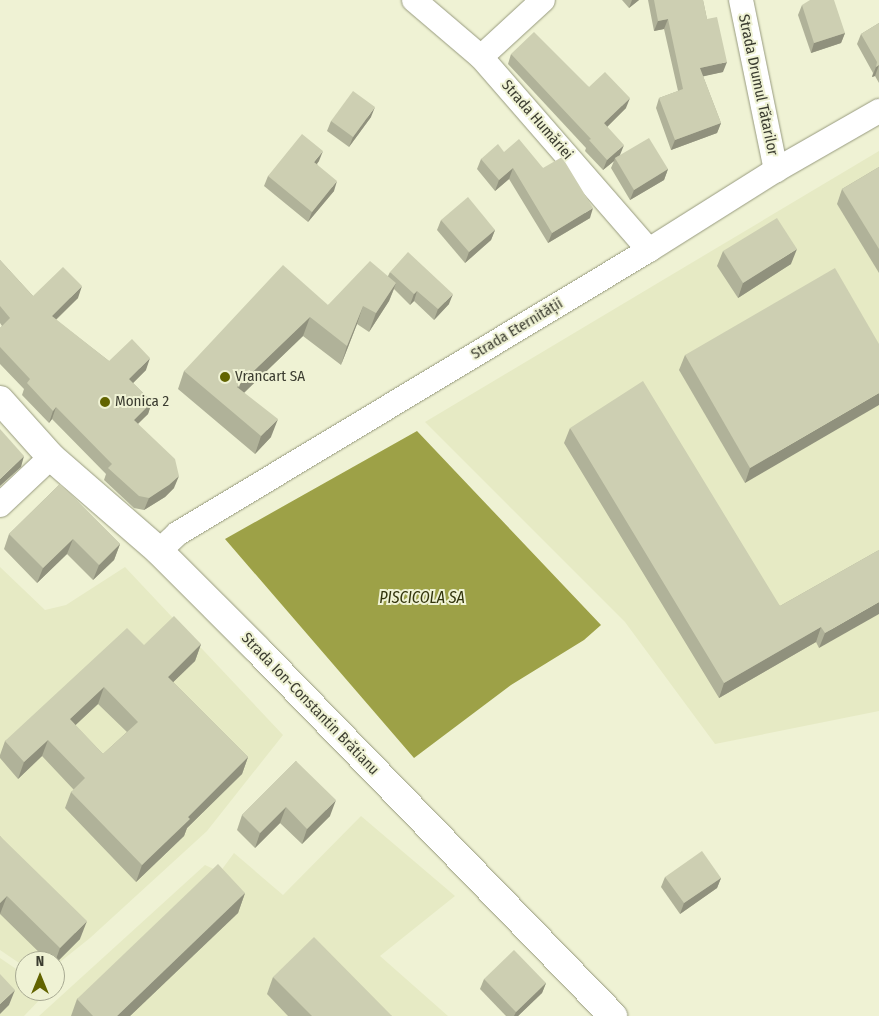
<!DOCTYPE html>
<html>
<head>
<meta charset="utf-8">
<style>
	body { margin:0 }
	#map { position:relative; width:879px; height:1016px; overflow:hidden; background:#eff2d4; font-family:"Fira Sans Condensed",sans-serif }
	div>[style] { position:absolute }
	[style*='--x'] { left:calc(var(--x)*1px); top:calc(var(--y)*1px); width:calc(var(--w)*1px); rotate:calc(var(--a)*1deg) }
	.built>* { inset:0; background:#e6eac4 }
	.water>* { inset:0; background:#9da147 }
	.roads { filter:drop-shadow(0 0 1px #979a7e) drop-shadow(0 0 1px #979a7e) }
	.minor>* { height:24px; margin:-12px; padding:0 12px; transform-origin:12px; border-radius:12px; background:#fff }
	.major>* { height:28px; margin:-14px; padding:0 14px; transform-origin:14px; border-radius:14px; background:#fff }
	.wall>* { inset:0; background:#b0b299 }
	.shaded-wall>* { inset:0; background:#90917d }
	.building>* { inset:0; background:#cdcfb2 }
	.dots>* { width:14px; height:14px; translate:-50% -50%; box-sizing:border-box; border:2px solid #eff2d4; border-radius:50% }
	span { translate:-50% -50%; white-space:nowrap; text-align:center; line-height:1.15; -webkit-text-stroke:4px #eff2d4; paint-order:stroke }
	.street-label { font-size:15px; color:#3b3c30 }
	.poi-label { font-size:15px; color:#3b3c30 }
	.left { translate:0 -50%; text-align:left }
	.water-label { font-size:16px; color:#33350d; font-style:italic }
	.north { position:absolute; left:15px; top:951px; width:50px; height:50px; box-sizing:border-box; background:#eff2d4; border:1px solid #a7a992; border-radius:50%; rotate:0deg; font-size:14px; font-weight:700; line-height:20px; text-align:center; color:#3b3c30 }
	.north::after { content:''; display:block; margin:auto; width:18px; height:22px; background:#626400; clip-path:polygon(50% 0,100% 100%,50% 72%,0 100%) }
</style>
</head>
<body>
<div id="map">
	<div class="built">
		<div style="clip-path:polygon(879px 151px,879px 711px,715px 744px,625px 622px,425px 422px)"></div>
		<div style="clip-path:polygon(0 567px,45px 610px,66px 605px,125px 567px,283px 735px,207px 831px,90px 938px,55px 966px,55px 961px,25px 961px,25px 967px,0 950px)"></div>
		<div style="clip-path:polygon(361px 816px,455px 896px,380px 956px,448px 1016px,39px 1016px,205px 865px,220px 872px,234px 853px,283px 895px)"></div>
		<div style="clip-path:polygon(0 958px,25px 975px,25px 991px,48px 991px,24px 1016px,0 1016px)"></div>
	</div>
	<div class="water">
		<div style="clip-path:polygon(417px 431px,601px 625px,584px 640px,511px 685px,414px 758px,225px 539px)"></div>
	</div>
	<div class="roads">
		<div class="minor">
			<div style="--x:414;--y:0;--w:88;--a:40.4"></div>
			<div style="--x:481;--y:57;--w:256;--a:49"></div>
			<div style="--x:741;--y:0;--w:174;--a:78.4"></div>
			<div style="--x:481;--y:57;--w:84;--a:-42.6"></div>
			<div style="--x:0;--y:505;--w:70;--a:-43.3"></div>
			<div style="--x:159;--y:551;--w:25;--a:-43"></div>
			<div style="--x:177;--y:534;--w:551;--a:-31.04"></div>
			<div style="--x:649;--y:250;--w:150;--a:-32.2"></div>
			<div style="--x:776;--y:170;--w:119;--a:-29.8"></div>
		</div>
		<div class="major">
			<div style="--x:0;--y:400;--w:76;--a:48.2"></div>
			<div style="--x:51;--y:457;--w:143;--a:41"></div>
			<div style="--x:159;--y:551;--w:137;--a:45"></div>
			<div style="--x:256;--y:648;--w:513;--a:45.87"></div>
		</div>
	</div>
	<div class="wall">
		<div style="clip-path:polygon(622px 0,639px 0,629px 8px)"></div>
		<div style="clip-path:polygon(648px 0,703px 0,707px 19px,723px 72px,703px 76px,721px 123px,717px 133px,671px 150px,656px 108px,659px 98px,678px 91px,664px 29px,654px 31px)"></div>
		<div style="clip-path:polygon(802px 5px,845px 33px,841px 43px,811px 53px,798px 15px)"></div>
		<div style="clip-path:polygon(879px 23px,879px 83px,875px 76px,872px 77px,873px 73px,857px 44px,861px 34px)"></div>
		<div style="clip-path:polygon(511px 54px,589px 87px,626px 108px,607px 127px,620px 155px,668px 169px,664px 180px,630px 200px,611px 168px,614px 161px,603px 170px,585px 151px,586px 148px,508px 64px)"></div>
		<div style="clip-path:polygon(371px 117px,349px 147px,327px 131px,331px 121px)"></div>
		<div style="clip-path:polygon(504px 152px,543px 168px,590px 218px,548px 243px,509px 179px,495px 191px,477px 169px,481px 159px)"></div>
		<div style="clip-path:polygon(319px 161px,317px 164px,334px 191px,308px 222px,264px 186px,268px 176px)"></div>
		<div style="clip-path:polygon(879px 167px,879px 273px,837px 204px,842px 189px)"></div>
		<div style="clip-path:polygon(441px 220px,495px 230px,491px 240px,465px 263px,437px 230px)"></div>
		<div style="clip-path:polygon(723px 251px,791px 264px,738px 298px,717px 266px)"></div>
		<div style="clip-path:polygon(0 260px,33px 296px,78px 298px,56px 320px,109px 361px,146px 370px,133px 383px,152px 402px,148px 414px,138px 424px,174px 488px,165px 497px,144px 510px,134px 508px,104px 480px,106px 474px,52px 419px,49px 423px,22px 395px,24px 389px,0 364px,0 328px,2px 326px,0 323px)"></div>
		<div style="clip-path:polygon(390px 272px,449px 304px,434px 320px,414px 301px,410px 305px,394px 289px,389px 301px,369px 332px,357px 324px,341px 365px,303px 336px,244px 393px,271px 437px,255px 454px,178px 389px,184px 371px,328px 305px,388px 276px)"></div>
		<div style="clip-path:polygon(879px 344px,745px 483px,679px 370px,685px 355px)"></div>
		<div style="clip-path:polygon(570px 428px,780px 606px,879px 550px,819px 648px,816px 642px,719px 698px,564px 443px)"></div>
		<div style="clip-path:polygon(60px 484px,120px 544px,114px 560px,93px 580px,67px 554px,37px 583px,4px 549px,9px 534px)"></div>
		<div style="clip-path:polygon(evenodd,201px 644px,195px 661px,173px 682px,248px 757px,242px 774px,187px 828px,184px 836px,136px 882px,65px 808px,71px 792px,74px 790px,42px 756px,18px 779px,0 758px,0 755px,5px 741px,144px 645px,201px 644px,98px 704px,127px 732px,103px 754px,75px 725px,98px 704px)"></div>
		<div style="clip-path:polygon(296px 761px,330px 816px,302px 844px,280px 823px,255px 848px,237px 830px,242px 815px)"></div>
		<div style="clip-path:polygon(0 836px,80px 939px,55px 964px,55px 961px,48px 961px,0 914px)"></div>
		<div style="clip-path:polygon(665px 877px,721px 878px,717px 888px,680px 914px,661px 887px)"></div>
		<div style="clip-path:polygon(245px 893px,238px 913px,130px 1016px,71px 1016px,77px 999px)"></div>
		<div style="clip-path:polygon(273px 977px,392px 1016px,288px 1016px,267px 994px)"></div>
		<div style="clip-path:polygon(484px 979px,546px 983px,542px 993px,518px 1016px,506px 1016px,480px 989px)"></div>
	</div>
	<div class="shaded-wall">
		<div style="clip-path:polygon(632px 0,639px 0,629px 8px)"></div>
		<div style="clip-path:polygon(668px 19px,664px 29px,654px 31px,658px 21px)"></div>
		<div style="clip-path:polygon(845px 33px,841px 43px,811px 53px,814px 43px)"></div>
		<div style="clip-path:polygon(727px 62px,723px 72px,696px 78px,700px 68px)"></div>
		<div style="clip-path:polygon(879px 65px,875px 76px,872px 77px,876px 67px)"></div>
		<div style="clip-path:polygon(630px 98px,626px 108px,600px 134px,604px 123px)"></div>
		<div style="clip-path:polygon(375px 107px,371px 117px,349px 147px,353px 137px)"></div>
		<div style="clip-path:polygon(721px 123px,717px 133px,671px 150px,675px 140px)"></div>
		<div style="clip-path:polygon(624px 145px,620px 155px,615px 158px,614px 161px,603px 170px,607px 160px)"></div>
		<div style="clip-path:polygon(323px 151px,319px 161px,310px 172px,314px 162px)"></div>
		<div style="clip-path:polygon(513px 168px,509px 179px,495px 191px,499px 180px)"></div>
		<div style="clip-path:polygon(668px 169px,664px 180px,630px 200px,634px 190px)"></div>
		<div style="clip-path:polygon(337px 181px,334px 191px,308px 222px,312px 212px)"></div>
		<div style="clip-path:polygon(593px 208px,590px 218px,548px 243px,552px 233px)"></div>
		<div style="clip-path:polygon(495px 230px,491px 240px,465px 263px,469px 252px)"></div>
		<div style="clip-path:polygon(797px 249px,791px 264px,738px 298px,743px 283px)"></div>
		<div style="clip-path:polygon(396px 283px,389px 301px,369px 332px,376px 313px)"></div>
		<div style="clip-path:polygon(82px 286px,78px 298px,47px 328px,52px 316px)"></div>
		<div style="clip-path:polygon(417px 291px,414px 301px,410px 305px,414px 294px)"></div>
		<div style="clip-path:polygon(453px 294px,449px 304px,434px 320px,438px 309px)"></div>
		<div style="clip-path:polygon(363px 306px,357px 324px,341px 365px,347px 346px)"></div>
		<div style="clip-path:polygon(310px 317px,303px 336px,230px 406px,237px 387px)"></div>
		<div style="clip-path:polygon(150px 358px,146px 370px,125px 391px,129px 379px)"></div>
		<div style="clip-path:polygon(879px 393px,879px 405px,745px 483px,750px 468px)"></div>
		<div style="clip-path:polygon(152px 402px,148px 414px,129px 432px,134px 420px)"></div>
		<div style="clip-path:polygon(56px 407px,52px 419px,49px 423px,53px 411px)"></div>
		<div style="clip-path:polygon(278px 419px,271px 437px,255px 454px,261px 436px)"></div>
		<div style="clip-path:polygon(24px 456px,21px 467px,0 486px,0 479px)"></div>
		<div style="clip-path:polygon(179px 476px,174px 488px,165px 497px,144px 510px,149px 498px)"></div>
		<div style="clip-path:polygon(73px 539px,67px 554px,37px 583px,43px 568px)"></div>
		<div style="clip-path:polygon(120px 544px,114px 560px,93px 580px,99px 565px)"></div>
		<div style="clip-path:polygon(879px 602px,879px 614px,819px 648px,825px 633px)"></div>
		<div style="clip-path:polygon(821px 627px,816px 642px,719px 698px,724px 683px)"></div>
		<div style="clip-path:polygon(201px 644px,195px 661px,162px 693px,168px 677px)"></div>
		<div style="clip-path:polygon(104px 687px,98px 704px,64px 736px,70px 719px)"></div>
		<div style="clip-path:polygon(48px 740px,42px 756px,18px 779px,24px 762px)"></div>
		<div style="clip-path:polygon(248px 757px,242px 774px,187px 828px,184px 836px,136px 882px,142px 865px,188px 817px)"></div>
		<div style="clip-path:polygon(336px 800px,330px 816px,302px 844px,307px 829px)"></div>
		<div style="clip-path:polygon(286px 807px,280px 823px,255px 848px,260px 833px)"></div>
		<div style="clip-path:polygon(721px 878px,717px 888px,680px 914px,684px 903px)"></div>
		<div style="clip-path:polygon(245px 893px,238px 913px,130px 1016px,117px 1016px)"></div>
		<div style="clip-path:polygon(7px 896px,0 914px,0 903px)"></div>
		<div style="clip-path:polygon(87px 921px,80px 939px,55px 964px,55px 962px,60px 948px)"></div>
		<div style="clip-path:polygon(546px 983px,542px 993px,518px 1016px,514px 1016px,516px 1012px)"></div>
		<div style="clip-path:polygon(15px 990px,9px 1005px,0 1014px,0 1004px)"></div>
	</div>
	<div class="building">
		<div style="clip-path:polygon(654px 0,703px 0,707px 19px,717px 17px,727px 62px,700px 68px,721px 123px,675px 140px,659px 98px,683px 89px,668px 19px,658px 21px)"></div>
		<div style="clip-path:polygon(810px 0,834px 0,845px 33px,814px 43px,802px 5px)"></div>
		<div style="clip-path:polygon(879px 23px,879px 66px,879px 65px,876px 67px,877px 62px,861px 34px)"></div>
		<div style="clip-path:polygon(534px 32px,589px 87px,605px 72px,630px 98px,604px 123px,624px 145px,607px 160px,589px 140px,591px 139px,511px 54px)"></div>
		<div style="clip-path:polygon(353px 91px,375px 107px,353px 137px,331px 121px)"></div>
		<div style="clip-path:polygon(302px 134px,323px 151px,314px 162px,337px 181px,312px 212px,268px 176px)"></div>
		<div style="clip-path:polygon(649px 138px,668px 169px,634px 190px,615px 158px)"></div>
		<div style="clip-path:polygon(519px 139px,543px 168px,562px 157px,593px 208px,552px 233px,513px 168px,499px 180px,481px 159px,498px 144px,504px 152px)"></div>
		<div style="clip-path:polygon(879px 167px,879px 249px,842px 189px)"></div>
		<div style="clip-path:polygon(468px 197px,495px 230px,469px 252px,441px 220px)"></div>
		<div style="clip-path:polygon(777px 218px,797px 249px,743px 283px,723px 251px)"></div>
		<div style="clip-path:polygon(408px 252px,453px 294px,438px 309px,417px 291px,414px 294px,390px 272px)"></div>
		<div style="clip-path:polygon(0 260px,33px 296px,63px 267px,82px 286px,52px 316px,109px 361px,132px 339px,150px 358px,129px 379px,152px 402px,134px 420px,175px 459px,179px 476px,169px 485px,149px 498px,139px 496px,108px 468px,112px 464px,56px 407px,53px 411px,27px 383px,30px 379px,0 347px,0 328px,10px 318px,0 306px)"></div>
		<div style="clip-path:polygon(370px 261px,396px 283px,376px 313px,363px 306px,347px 346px,310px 317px,237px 387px,278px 419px,261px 436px,184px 371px,283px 265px,328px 305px)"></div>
		<div style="clip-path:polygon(835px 268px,879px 344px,879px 393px,750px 468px,685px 355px)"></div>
		<div style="clip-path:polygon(643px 381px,780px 606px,879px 550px,879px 602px,825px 633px,821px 627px,724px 683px,570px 428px)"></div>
		<div style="clip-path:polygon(0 429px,24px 456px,0 479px)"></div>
		<div style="clip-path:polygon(60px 484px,120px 544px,99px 565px,73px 539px,43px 568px,9px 534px)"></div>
		<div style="clip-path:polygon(evenodd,174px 616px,201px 644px,168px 677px,248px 757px,188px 817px,190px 819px,142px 865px,71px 792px,85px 778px,48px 740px,24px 762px,5px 741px,127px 628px,144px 645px,174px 616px,104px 687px,138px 722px,103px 754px,70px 719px,104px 687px)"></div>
		<div style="clip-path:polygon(296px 761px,336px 800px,307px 829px,286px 807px,260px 833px,242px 815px)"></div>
		<div style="clip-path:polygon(0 836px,87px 921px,60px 948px,7px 896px,0 903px)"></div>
		<div style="clip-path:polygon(702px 851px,721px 878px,684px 903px,665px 877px)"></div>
		<div style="clip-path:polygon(218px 864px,245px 893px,117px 1016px,93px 1016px,77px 999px)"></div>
		<div style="clip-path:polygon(314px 937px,392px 1016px,312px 1016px,273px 977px)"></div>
		<div style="clip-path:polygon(514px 950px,546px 983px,516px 1012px,484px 979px)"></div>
		<div style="clip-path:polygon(0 974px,15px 990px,0 1004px)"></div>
	</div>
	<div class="dots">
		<div style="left:225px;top:377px;background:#626400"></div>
		<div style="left:105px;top:402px;background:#626400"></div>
	</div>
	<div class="street-label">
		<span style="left:758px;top:85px;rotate:78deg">Strada Drumul Tătarilor</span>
		<span style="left:537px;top:120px;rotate:49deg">Strada Humăriei</span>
		<span style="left:517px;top:329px;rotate:-31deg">Strada Eternității</span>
		<span style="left:310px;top:704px;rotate:46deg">Strada Ion-Constantin Brătianu</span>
	</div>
	<div class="poi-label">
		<span class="left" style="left:235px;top:377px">Vrancart SA</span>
		<span class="left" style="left:115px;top:402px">Monica 2</span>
	</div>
	<div class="water-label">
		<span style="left:422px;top:598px">PISCICOLA SA</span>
	</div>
	<div class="north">N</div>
</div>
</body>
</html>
